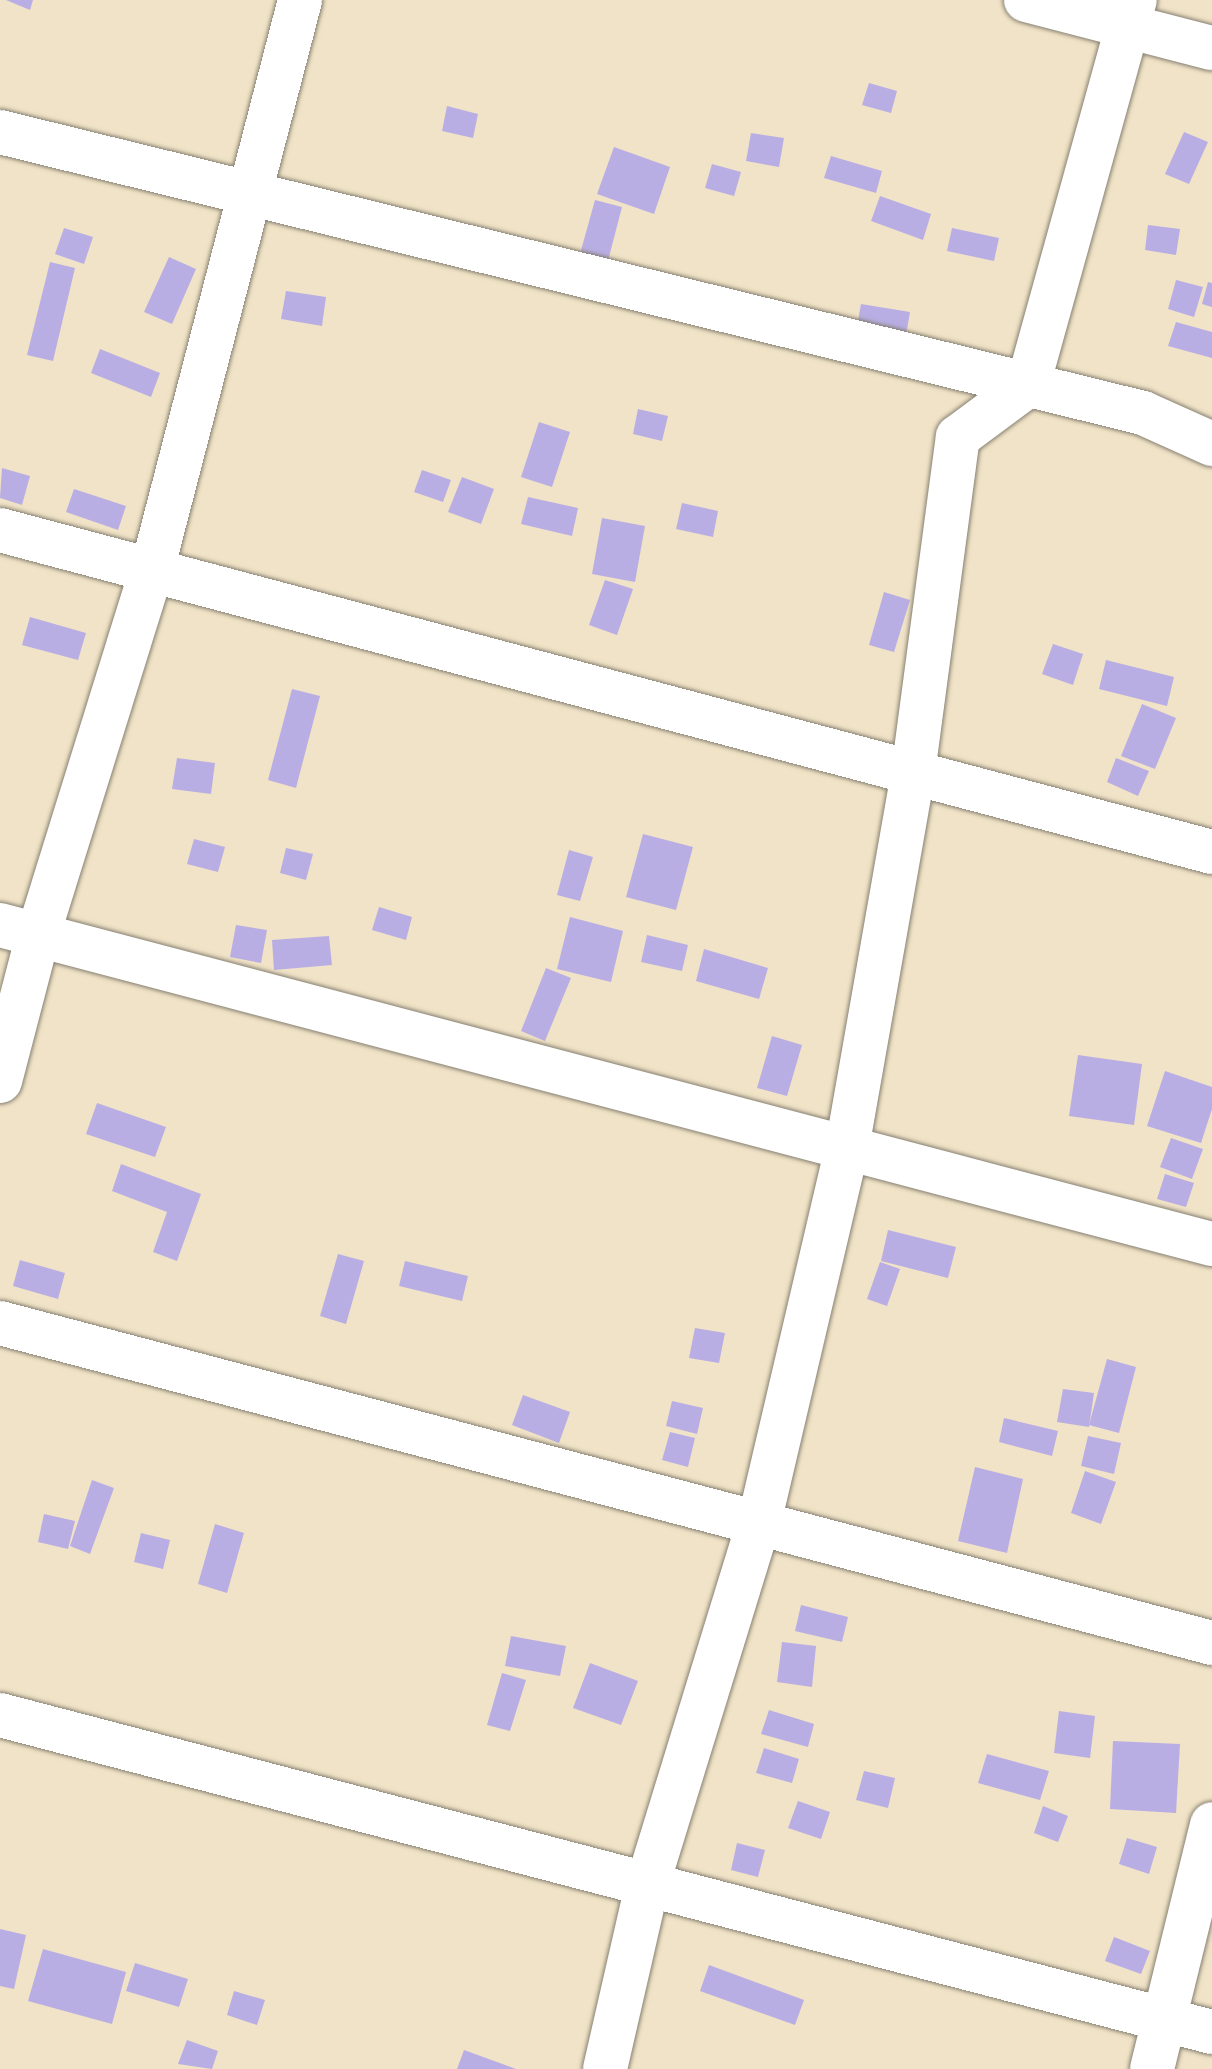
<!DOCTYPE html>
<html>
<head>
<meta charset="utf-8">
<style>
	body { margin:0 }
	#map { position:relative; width:1212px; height:2069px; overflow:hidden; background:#f1e3c7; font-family:Mynerve,sans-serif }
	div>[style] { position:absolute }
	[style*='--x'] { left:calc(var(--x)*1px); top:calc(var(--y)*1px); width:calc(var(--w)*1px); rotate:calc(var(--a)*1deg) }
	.building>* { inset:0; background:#b9aee4 }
	.roads { filter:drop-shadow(0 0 2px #868072) drop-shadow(0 0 2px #868072) }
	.street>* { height:44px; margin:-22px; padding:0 22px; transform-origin:22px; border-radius:22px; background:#fff }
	span { translate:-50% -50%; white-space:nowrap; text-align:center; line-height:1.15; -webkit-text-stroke:6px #fdfcf7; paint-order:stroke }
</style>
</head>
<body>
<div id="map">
	<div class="building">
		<div style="clip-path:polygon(6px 0,33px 0,30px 10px)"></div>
		<div style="clip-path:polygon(869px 83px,897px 91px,891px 113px,862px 105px)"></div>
		<div style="clip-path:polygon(447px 106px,478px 114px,473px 138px,442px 131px)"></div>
		<div style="clip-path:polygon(1184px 132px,1208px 142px,1189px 184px,1165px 174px)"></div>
		<div style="clip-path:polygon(751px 133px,784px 138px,779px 167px,746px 161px)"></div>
		<div style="clip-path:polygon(614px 147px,670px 167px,654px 214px,597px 194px)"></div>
		<div style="clip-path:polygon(831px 156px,882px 171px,876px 193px,824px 178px)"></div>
		<div style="clip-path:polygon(712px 164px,741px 172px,734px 196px,705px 188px)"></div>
		<div style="clip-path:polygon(880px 196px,931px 214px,923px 240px,871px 221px)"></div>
		<div style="clip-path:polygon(595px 200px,622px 207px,608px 261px,580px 254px)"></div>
		<div style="clip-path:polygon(1148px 225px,1180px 229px,1176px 255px,1145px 250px)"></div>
		<div style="clip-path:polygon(64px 228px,93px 237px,84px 264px,55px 254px)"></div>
		<div style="clip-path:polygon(952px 228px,999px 238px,994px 261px,947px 251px)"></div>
		<div style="clip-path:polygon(169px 257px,196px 269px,172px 324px,144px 312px)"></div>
		<div style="clip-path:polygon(50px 262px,75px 268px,53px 361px,27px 355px)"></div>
		<div style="clip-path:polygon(1176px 280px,1203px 287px,1194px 317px,1168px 309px)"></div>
		<div style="clip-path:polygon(1208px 282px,1212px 283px,1212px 307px,1202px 304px)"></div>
		<div style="clip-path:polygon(286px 291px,326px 297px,322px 326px,281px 319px)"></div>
		<div style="clip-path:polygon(861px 304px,910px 312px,905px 341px,856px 332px)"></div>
		<div style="clip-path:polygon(1176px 322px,1212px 332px,1212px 358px,1168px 346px)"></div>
		<div style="clip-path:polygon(100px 349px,160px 373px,151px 397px,91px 373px)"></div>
		<div style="clip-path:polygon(638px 409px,668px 416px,662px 441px,633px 434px)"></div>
		<div style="clip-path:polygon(539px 422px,570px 432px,552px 487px,521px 477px)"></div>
		<div style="clip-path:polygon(2px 468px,30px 476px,22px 505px,0 498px)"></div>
		<div style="clip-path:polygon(422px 470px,451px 480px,443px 502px,414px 492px)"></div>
		<div style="clip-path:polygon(462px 477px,494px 489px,481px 524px,448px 512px)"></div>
		<div style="clip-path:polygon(74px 489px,126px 506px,118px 530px,66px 512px)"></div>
		<div style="clip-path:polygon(528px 497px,578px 508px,572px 536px,521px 524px)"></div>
		<div style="clip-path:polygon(682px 503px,718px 511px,713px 537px,676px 529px)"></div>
		<div style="clip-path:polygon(602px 518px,645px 526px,635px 582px,592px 574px)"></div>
		<div style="clip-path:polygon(605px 580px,633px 589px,617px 635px,589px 625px)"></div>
		<div style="clip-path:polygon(884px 592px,910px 600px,894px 652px,869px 645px)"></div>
		<div style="clip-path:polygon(30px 617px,86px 633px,78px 660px,22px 645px)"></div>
		<div style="clip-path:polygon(1053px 644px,1083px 654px,1073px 685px,1042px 674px)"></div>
		<div style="clip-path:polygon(1106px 660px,1174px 677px,1167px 706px,1099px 689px)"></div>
		<div style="clip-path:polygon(292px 689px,320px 696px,296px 788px,268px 780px)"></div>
		<div style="clip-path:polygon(1142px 704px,1176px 718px,1155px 769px,1121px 756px)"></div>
		<div style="clip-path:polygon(177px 758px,215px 763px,211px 794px,172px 789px)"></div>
		<div style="clip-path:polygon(1116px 758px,1149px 771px,1138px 796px,1107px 782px)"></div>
		<div style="clip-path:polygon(643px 834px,693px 847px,676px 910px,626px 897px)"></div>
		<div style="clip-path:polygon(194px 839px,225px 847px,218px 872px,187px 864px)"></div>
		<div style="clip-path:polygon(286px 848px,313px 854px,306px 880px,280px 873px)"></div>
		<div style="clip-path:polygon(569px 850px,593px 857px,580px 901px,557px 895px)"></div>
		<div style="clip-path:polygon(379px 907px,412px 917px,406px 940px,372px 930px)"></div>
		<div style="clip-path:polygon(570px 917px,623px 931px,611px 982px,557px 969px)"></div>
		<div style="clip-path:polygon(236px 925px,267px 930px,261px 963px,230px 957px)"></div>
		<div style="clip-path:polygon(647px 935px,688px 945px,682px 971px,641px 962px)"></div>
		<div style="clip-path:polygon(329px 936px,332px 965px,274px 970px,272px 940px)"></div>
		<div style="clip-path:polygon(704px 949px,768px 968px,759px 999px,696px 981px)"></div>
		<div style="clip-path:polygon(546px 968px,571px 978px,545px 1041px,521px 1031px)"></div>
		<div style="clip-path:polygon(772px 1036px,802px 1045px,787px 1096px,757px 1088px)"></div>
		<div style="clip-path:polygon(1078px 1055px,1142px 1064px,1134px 1125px,1069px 1116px)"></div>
		<div style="clip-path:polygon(1165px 1071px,1212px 1087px,1212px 1109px,1201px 1143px,1147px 1126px)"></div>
		<div style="clip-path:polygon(97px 1103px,166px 1127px,155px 1157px,86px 1134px)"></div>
		<div style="clip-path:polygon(1171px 1138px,1203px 1149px,1192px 1179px,1160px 1167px)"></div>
		<div style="clip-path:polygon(121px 1164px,201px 1194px,177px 1261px,153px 1252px,167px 1212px,112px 1191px)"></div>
		<div style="clip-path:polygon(1165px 1174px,1194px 1183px,1186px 1207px,1157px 1199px)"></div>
		<div style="clip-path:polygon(888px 1230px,956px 1247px,948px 1278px,881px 1261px)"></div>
		<div style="clip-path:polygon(338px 1254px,364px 1261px,346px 1324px,320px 1316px)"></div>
		<div style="clip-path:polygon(20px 1260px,65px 1273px,58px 1299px,13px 1286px)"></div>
		<div style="clip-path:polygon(405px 1261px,468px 1276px,462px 1301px,399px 1286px)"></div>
		<div style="clip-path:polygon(880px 1262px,900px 1269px,887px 1306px,867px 1299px)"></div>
		<div style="clip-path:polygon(695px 1328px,725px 1333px,719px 1363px,689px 1358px)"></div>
		<div style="clip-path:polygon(1107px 1359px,1136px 1367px,1119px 1433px,1089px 1425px)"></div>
		<div style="clip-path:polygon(1063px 1389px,1094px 1393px,1089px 1427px,1057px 1422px)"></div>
		<div style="clip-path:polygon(523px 1395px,570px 1412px,559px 1443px,512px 1425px)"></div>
		<div style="clip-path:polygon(672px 1401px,703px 1408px,697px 1434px,666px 1426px)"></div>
		<div style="clip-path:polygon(1004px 1418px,1058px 1431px,1052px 1456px,999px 1442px)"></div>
		<div style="clip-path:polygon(670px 1432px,695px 1438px,688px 1467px,662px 1460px)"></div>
		<div style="clip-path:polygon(1088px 1436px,1121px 1443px,1114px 1474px,1081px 1466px)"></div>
		<div style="clip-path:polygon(975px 1467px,1023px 1479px,1007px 1553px,958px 1541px)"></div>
		<div style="clip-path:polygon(1085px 1471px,1116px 1482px,1101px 1524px,1071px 1513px)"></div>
		<div style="clip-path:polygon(92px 1480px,114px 1488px,90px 1554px,70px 1546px)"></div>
		<div style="clip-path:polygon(44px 1514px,75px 1521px,68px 1549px,38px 1542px)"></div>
		<div style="clip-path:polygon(215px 1524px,244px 1533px,227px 1593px,198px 1584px)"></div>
		<div style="clip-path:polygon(141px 1533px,170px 1540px,163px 1569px,134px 1562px)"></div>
		<div style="clip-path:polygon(801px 1605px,848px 1617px,842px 1642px,795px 1631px)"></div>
		<div style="clip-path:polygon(511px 1636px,566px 1646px,560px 1676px,505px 1666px)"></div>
		<div style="clip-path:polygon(782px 1642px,816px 1646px,812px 1687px,777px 1682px)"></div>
		<div style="clip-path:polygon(590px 1663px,638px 1681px,621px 1725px,573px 1708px)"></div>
		<div style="clip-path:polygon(502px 1673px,526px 1680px,510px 1731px,487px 1725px)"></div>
		<div style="clip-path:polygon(769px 1710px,814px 1724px,808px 1747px,761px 1734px)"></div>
		<div style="clip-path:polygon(1059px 1711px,1095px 1716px,1090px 1758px,1054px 1753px)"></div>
		<div style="clip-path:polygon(1113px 1741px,1180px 1744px,1176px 1813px,1110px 1809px)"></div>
		<div style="clip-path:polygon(764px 1748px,799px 1759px,792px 1783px,756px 1773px)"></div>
		<div style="clip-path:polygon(987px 1754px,1049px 1771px,1040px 1800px,978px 1783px)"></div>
		<div style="clip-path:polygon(864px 1771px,895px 1778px,888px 1808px,856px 1800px)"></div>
		<div style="clip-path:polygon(798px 1801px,830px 1812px,821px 1839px,788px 1828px)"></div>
		<div style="clip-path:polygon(1043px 1806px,1068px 1816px,1058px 1842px,1034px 1833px)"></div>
		<div style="clip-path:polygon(1127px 1838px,1157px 1847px,1149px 1874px,1119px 1864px)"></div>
		<div style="clip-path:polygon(737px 1843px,765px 1850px,758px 1877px,731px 1870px)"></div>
		<div style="clip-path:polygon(0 1929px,26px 1935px,14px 1989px,0 1986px)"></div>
		<div style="clip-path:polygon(1114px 1937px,1150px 1951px,1141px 1974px,1105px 1961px)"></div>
		<div style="clip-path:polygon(43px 1949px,126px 1972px,112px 2024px,28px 2001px)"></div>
		<div style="clip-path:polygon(135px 1963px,188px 1979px,179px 2007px,126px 1991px)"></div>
		<div style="clip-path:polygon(709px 1965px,804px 2000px,795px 2025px,700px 1991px)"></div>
		<div style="clip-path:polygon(234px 1991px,265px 2000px,257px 2025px,227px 2015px)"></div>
		<div style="clip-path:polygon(187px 2040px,218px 2051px,212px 2069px,178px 2064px)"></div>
		<div style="clip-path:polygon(464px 2050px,516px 2069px,457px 2069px)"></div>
	</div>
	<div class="roads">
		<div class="street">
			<div style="--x:1026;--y:0;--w:192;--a:14.5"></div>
			<div style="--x:0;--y:132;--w:1177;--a:13.81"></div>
			<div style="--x:1143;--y:413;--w:76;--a:24.2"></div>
			<div style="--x:0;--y:530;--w:1254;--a:14.88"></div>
			<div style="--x:0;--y:925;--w:1253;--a:14.75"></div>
			<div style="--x:0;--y:1081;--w:151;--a:-75.4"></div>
			<div style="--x:38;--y:935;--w:382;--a:-72.7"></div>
			<div style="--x:152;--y:570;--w:589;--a:-75.44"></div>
			<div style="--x:0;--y:1323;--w:1254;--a:14.79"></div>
			<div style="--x:0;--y:1715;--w:1253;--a:14.66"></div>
			<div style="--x:605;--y:2069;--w:188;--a:-77.1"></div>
			<div style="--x:647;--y:1886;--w:380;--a:-72.9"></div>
			<div style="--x:759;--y:1523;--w:385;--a:-76.8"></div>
			<div style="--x:847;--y:1148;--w:381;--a:-80"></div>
			<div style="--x:913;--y:773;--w:339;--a:-82.4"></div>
			<div style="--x:958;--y:437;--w:87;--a:-36.6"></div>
			<div style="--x:1028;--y:385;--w:400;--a:-74.5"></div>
			<div style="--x:1152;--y:2069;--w:252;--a:-76.2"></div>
		</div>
	</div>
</div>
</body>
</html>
